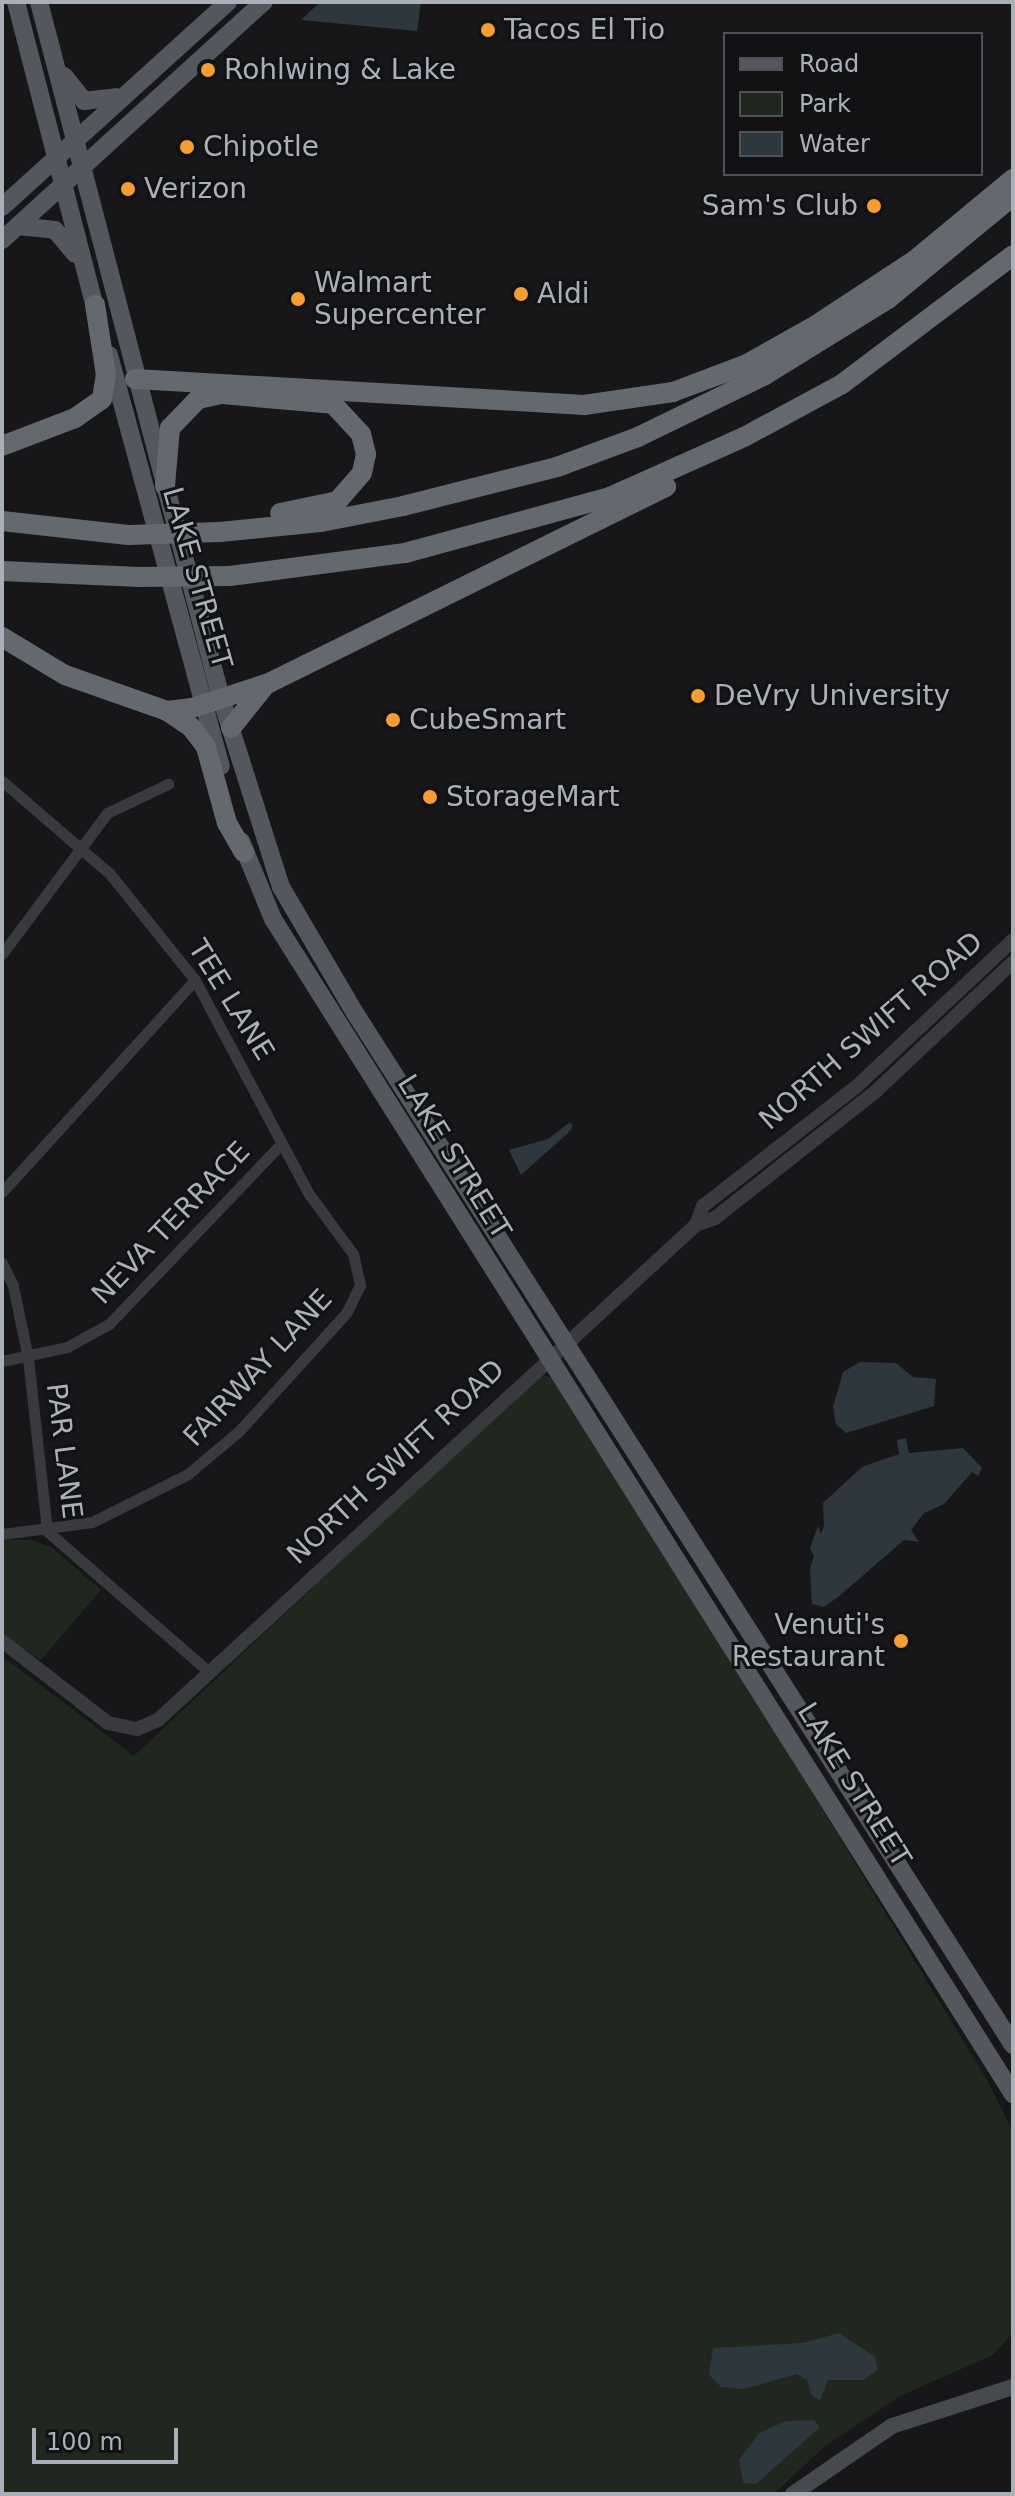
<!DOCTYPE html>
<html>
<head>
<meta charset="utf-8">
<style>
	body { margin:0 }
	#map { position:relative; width:1015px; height:2496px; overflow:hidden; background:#171719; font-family:"DejaVu Sans",sans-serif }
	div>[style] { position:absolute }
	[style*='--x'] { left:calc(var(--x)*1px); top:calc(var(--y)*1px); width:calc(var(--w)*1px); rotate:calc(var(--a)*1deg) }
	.green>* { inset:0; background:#1f271f }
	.water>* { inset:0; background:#2d383e }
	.minor>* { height:11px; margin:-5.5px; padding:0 5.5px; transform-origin:5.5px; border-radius:5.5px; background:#383a3e }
	.tertiary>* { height:14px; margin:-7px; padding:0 7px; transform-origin:7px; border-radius:7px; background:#383a3e }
	.secondary>* { height:16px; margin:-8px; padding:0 8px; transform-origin:8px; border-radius:8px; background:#46494e }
	.primary>* { height:18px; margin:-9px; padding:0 9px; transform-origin:9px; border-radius:9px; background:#54575d }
	.motorway>* { height:20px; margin:-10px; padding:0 10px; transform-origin:10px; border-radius:10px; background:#64686f }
	.motorway-bridge>* { height:20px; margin:-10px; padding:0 10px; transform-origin:10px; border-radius:10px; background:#64686f }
	.dots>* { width:22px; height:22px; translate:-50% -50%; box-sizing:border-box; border:4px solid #121214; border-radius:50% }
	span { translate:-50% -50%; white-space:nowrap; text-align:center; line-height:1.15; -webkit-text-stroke:6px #121214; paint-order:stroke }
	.poi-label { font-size:28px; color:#a9b0b9 }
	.left { translate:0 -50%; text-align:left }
	.right { translate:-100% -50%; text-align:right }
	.street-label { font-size:28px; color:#a9b0b9 }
	.frame { position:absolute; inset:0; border:4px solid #a9b0b9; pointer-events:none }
	.legend { position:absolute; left:723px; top:32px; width:260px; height:144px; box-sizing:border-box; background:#121214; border:2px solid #4e5156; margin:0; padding:10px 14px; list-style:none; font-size:24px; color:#a9b0b9 }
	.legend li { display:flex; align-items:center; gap:16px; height:40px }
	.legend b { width:40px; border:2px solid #4e5156 }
	.scale { position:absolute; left:32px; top:2428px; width:146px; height:36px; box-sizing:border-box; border:4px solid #a9b0b9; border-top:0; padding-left:10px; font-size:24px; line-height:28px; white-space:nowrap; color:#a9b0b9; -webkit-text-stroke:6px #121214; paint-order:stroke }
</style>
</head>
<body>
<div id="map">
	<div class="green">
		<div style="clip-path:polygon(540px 1374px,562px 1381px,987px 2080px,1013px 2132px,1013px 2333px,993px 2355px,900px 2396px,825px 2446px,774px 2494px,2px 2494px,2px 1656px,134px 1756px)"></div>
		<div style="clip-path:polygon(2px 1540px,31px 1540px,51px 1547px,101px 1590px,41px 1660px,2px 1635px)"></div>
	</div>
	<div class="water">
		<div style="clip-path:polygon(320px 2px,421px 2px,417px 31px,301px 20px)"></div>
		<div style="clip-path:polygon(570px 1122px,573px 1126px,568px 1133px,521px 1175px,509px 1150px,548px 1139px)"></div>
		<div style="clip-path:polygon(860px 1362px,896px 1363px,913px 1377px,936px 1379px,934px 1406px,846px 1433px,836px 1424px,833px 1407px,843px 1372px)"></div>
		<div style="clip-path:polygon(906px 1438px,909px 1453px,963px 1448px,982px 1468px,978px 1476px,972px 1472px,944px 1504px,924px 1513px,911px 1530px,919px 1542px,904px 1540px,838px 1597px,824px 1607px,812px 1604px,810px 1569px,814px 1556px,810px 1548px,818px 1526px,821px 1534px,824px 1526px,823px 1503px,862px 1467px,899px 1454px,897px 1440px)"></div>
		<div style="clip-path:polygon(839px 2333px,875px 2357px,878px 2369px,864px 2380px,828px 2380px,820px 2400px,812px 2396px,807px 2380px,797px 2374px,743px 2389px,721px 2387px,709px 2375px,713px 2348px,803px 2343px)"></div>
		<div style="clip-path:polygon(814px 2420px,820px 2427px,756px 2484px,743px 2483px,739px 2460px,759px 2433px,786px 2421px)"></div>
	</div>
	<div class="minor">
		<div style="--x:2;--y:781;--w:143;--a:40.7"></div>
		<div style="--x:110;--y:874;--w:136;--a:51.3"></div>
		<div style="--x:195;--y:980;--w:242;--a:62"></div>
		<div style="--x:309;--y:1194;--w:74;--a:53.7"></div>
		<div style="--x:353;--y:1254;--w:32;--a:77"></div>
		<div style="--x:360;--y:1285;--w:30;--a:116"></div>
		<div style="--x:347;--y:1312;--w:161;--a:132.2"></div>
		<div style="--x:239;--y:1431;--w:67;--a:139.9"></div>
		<div style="--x:188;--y:1474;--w:107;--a:153.4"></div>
		<div style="--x:92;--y:1522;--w:91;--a:172.4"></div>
		<div style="--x:2;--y:954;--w:176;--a:-53.3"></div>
		<div style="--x:107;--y:813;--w:68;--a:-25.4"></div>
		<div style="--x:2;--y:1192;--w:287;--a:-47.7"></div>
		<div style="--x:2;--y:1263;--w:25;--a:64"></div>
		<div style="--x:13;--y:1286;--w:74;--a:78.2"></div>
		<div style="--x:28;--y:1358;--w:174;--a:83.7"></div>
		<div style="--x:47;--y:1531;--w:215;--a:41"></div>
		<div style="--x:2;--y:1361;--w:66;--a:-12.2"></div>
		<div style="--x:67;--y:1347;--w:48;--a:-28.7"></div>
		<div style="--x:109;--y:1324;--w:249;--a:-46.3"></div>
	</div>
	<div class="tertiary">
		<div style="--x:696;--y:1225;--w:20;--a:-70"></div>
		<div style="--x:703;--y:1206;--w:194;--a:-37.9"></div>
		<div style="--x:856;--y:1087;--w:215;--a:-43.1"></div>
		<div style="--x:2;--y:1641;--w:134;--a:37.7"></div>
		<div style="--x:108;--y:1723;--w:30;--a:12"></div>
		<div style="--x:137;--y:1729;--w:23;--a:-23"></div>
		<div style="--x:158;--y:1720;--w:731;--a:-42.62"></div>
		<div style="--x:696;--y:1225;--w:20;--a:-20"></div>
		<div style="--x:715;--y:1218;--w:202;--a:-38.2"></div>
		<div style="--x:874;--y:1093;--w:191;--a:-43.3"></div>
	</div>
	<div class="secondary">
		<div style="--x:793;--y:2494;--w:120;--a:-34.5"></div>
		<div style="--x:892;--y:2426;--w:127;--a:-17.9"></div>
	</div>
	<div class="primary">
		<div style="--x:16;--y:2;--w:327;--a:75.5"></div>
		<div style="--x:39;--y:2;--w:719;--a:75.35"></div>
		<div style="--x:221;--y:698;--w:198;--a:72.4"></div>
		<div style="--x:281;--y:887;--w:146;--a:59.6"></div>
		<div style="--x:355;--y:1013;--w:1224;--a:57.48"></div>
		<div style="--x:64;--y:76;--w:32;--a:51"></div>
		<div style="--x:84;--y:101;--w:32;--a:-7"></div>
		<div style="--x:2;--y:207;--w:305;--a:-42.2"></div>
		<div style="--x:18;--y:226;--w:37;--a:6"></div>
		<div style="--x:55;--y:230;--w:31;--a:50"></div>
		<div style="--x:2;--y:240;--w:354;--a:-42.3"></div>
		<div style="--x:109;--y:355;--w:426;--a:74.8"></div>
		<div style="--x:241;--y:841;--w:84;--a:67.7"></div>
		<div style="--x:273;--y:919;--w:1389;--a:57.8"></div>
	</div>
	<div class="motorway">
		<div style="--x:135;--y:379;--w:450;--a:3.3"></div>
		<div style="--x:584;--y:405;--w:90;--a:-8.3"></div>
		<div style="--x:673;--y:392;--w:79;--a:-20.7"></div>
		<div style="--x:747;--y:364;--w:76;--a:-29.3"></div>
		<div style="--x:813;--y:327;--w:122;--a:-33.3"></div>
		<div style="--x:915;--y:260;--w:127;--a:-39.6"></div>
		<div style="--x:2;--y:446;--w:78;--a:-21"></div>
		<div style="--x:75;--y:418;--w:33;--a:-35"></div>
		<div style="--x:102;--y:399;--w:24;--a:-81"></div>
		<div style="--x:106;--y:375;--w:71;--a:-98.9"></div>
		<div style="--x:165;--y:486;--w:58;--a:-85.1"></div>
		<div style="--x:170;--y:428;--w:40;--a:-46"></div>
		<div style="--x:198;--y:399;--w:25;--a:-12"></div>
		<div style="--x:222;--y:394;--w:111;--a:5.1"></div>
		<div style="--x:333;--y:404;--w:41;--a:47"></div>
		<div style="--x:361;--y:434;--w:21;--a:76"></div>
		<div style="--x:366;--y:454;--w:19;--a:102"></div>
		<div style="--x:362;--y:473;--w:37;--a:131"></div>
		<div style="--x:338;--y:501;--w:59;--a:168.3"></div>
		<div style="--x:2;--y:521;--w:127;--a:6.3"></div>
		<div style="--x:220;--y:532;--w:101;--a:-5.7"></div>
		<div style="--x:321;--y:522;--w:84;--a:-11"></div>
		<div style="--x:403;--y:506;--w:159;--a:-14.2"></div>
		<div style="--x:557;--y:467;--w:86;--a:-20.3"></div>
		<div style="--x:638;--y:437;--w:141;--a:-26"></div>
		<div style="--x:765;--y:375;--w:145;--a:-31.7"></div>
		<div style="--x:888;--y:299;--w:162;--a:-39.5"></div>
		<div style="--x:2;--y:571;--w:138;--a:2.5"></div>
		<div style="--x:230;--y:576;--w:177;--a:-7.5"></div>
		<div style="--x:405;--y:553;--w:213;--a:-15.3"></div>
		<div style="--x:610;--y:497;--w:147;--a:-24.1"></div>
		<div style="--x:744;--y:437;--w:111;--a:-28.4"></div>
		<div style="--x:842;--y:384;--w:214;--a:-37"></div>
		<div style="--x:2;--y:637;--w:74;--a:31.1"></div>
		<div style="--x:65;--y:675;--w:108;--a:19.4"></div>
		<div style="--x:167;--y:711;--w:29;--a:34"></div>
		<div style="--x:191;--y:727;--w:25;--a:53"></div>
		<div style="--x:206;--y:747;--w:79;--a:74.6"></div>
		<div style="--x:227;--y:823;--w:34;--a:60"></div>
		<div style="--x:167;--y:711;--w:25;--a:-7"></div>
		<div style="--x:192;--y:708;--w:81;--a:-18"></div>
		<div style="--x:269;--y:683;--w:443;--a:-26.3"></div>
		<div style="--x:231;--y:728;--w:51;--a:-51.3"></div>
	</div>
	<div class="motorway-bridge">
		<div style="--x:128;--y:535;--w:92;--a:-1.9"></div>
		<div style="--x:140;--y:577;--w:90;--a:-0.6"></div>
	</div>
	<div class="dots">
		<div style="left:488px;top:30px;background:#f59c33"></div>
		<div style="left:208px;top:70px;background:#f59c33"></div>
		<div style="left:187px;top:147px;background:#f59c33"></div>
		<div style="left:128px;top:189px;background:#f59c33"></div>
		<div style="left:874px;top:206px;background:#f59c33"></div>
		<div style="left:521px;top:294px;background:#f59c33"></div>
		<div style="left:298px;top:299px;background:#f59c33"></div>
		<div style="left:698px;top:696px;background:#f59c33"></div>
		<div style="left:393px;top:720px;background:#f59c33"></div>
		<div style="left:430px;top:797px;background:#f59c33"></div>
		<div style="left:901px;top:1641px;background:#f59c33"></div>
	</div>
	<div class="poi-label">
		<span class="left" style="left:504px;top:30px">Tacos El Tio</span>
		<span class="left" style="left:224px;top:70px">Rohlwing &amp; Lake</span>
		<span class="left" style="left:203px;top:147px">Chipotle</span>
		<span class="left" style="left:144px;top:189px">Verizon</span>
		<span class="right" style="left:858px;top:206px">Sam's Club</span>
		<span class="left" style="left:314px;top:299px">Walmart<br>Supercenter</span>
		<span class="left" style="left:537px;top:294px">Aldi</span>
		<span class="left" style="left:714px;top:696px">DeVry University</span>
		<span class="left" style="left:409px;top:720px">CubeSmart</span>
		<span class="left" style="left:446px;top:797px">StorageMart</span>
		<span class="right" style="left:885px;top:1641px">Venuti's<br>Restaurant</span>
	</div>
	<div class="street-label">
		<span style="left:197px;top:578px;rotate:74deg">LAKE STREET</span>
		<span style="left:231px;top:1000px;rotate:58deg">TEE LANE</span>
		<span style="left:871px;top:1031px;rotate:-41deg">NORTH SWIFT ROAD</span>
		<span style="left:454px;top:1157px;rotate:58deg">LAKE STREET</span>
		<span style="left:171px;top:1223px;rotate:-46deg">NEVA TERRACE</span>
		<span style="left:258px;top:1368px;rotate:-47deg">FAIRWAY LANE</span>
		<span style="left:64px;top:1451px;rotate:83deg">PAR LANE</span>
		<span style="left:396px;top:1462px;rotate:-43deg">NORTH SWIFT ROAD</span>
		<span style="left:854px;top:1785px;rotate:58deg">LAKE STREET</span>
	</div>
	<div class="frame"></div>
	<ul class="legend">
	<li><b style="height:10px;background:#54575d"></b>Road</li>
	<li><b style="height:22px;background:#1f271f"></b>Park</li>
	<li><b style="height:22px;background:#2d383e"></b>Water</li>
	</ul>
	<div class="scale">100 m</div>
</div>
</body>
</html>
